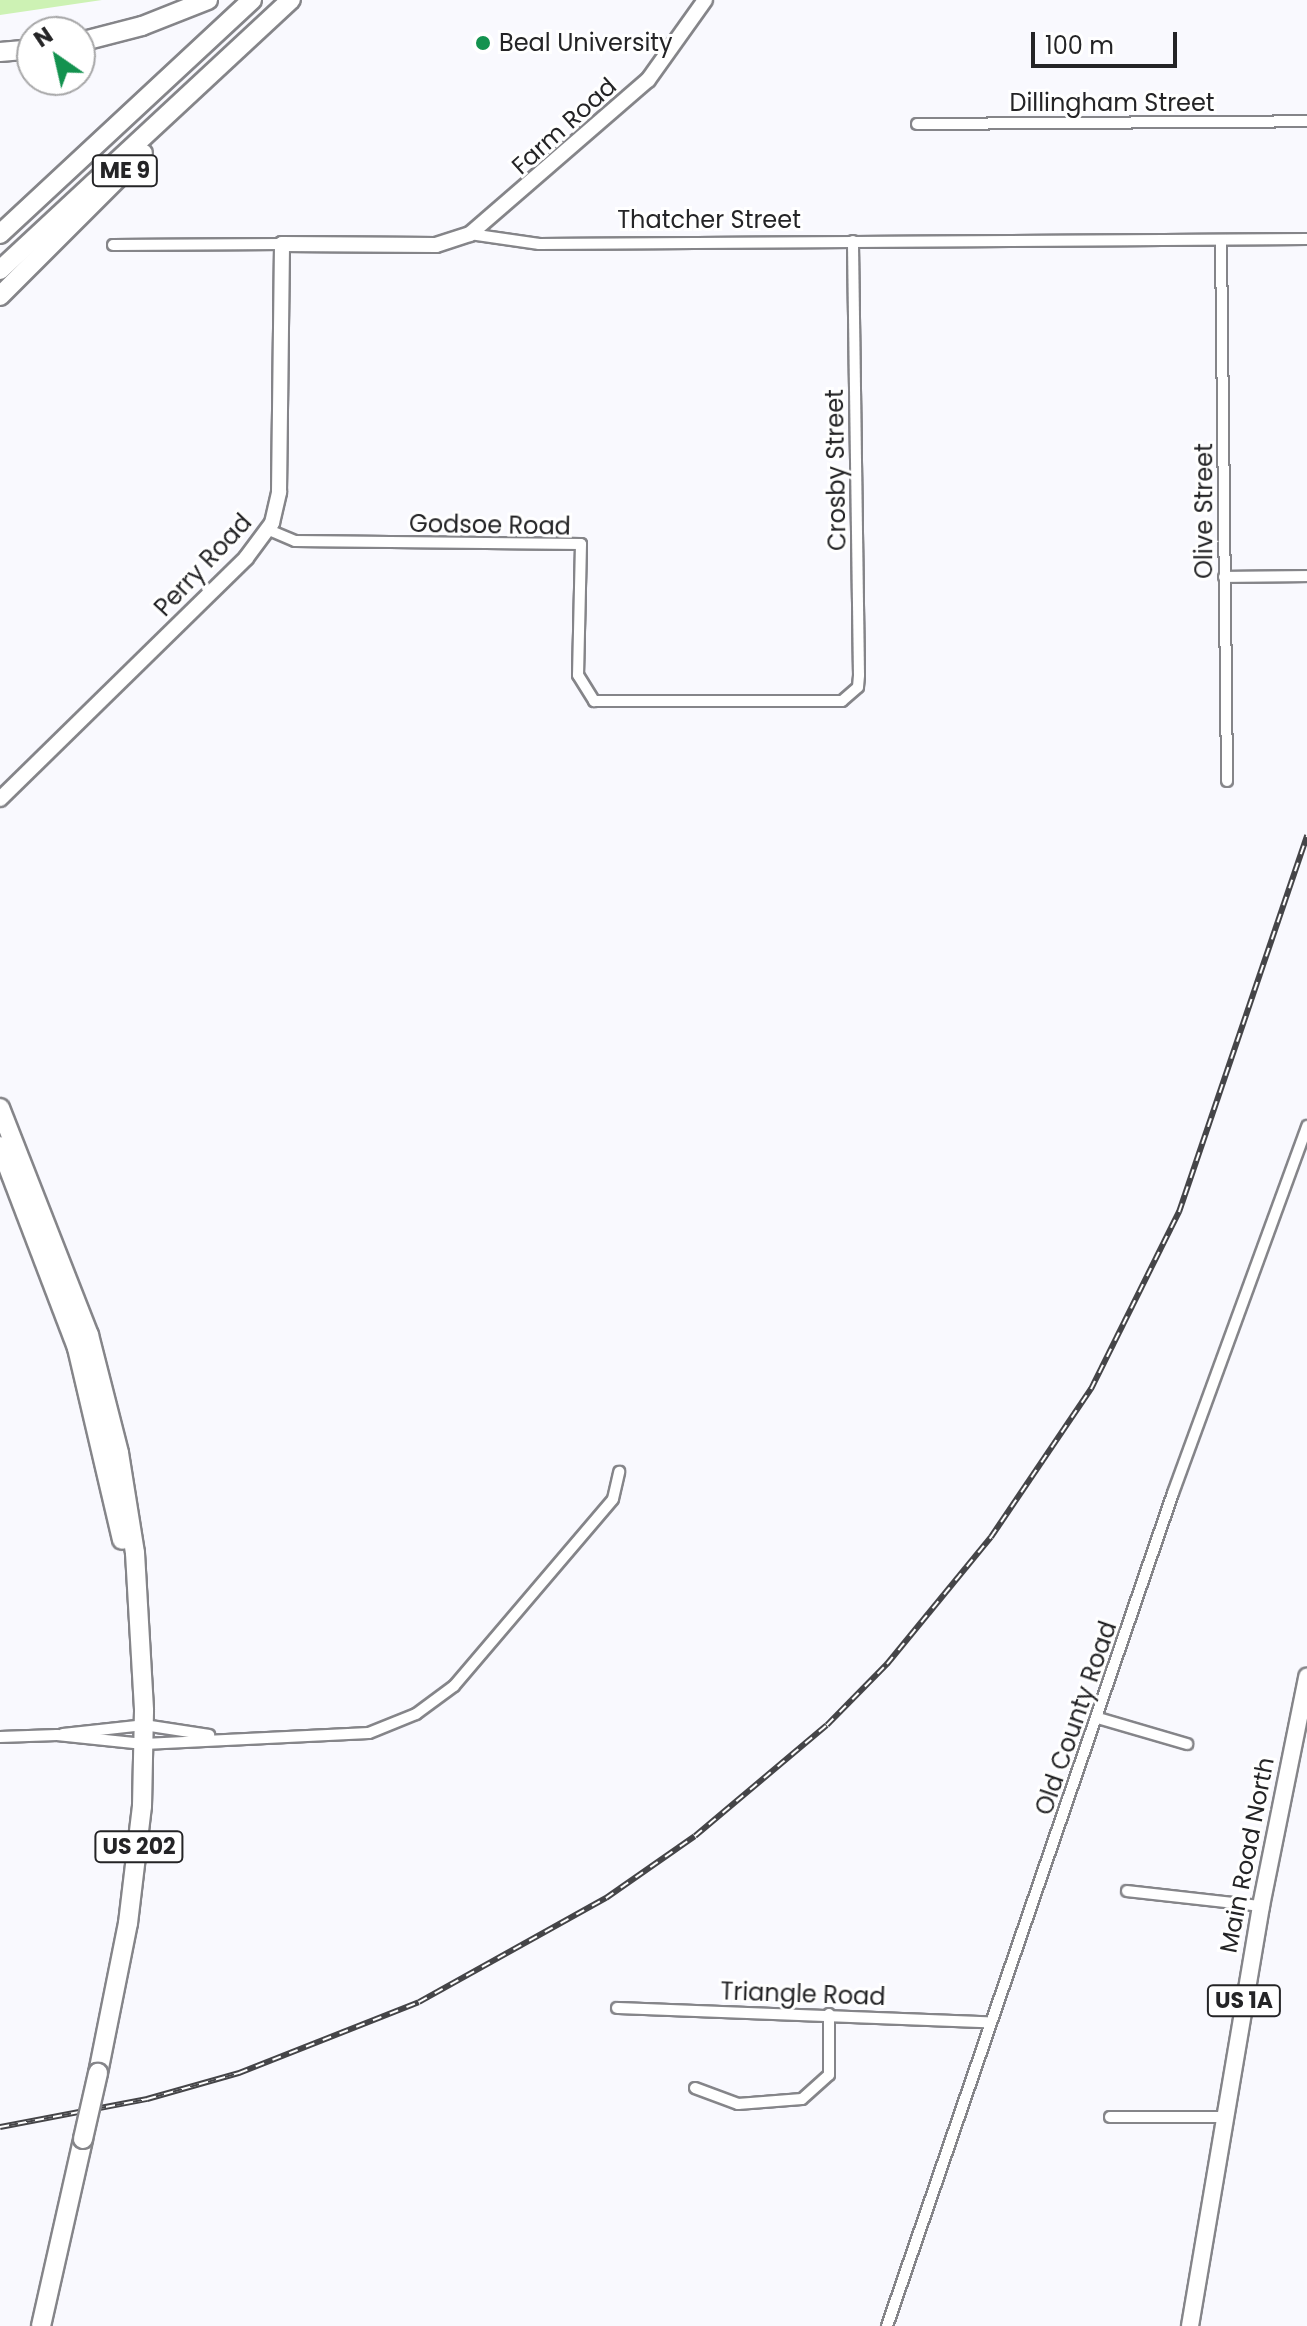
<!DOCTYPE html>
<style>
body{margin:0}
#map{position:relative;width:1307px;height:2326px;overflow:hidden;background:#f9f9fe;font-family:Poppins,sans-serif}
div>[style]{position:absolute}
[style*='--x']{left:calc(var(--x)*1px);top:calc(var(--y)*1px);width:calc(var(--w)*1px);rotate:calc(var(--a)*1deg)}
.green>*{inset:0;background:#cdf2b4}
.roads{filter:drop-shadow(2px 0 #858589) drop-shadow(-2px 0 #858589) drop-shadow(0 2px #858589) drop-shadow(0 -2px #858589)}
.street>*{height:10px;margin:-5px;padding:0 5px;transform-origin:5px;border-radius:5px;background:#fff}
.secondary>*{height:14px;margin:-7px;padding:0 7px;transform-origin:7px;border-radius:7px;background:#fff}
.primary>*{height:16px;margin:-8px;padding:0 8px;transform-origin:8px;border-radius:8px;background:#fff}
.highway>*{height:18px;margin:-9px;padding:0 9px;transform-origin:9px;border-radius:9px;background:#fff}
.rail>*{height:6px;margin-top:-3px;transform-origin:0;background:repeating-linear-gradient(90deg,#fff 0 9px,#454548 0 18px);box-sizing:border-box;border-block:2px solid #454548}
.bridges{filter:drop-shadow(2px 0 #858589) drop-shadow(-2px 0 #858589) drop-shadow(0 2px #858589) drop-shadow(0 -2px #858589)}
.highway-bridge>*{height:18px;margin:-9px;padding:0 9px;transform-origin:9px;border-radius:9px;background:#fff}
.dots>*{width:22px;height:22px;translate:-50% -50%;box-sizing:border-box;border:4px solid #fff;border-radius:50%}
span{translate:-50% -50%;white-space:nowrap;text-align:center;line-height:1.15;-webkit-text-stroke:6px #fff;paint-order:stroke}
.shield-label span{padding:2px 6px;background:#fff;border:2px solid;border-radius:6px;-webkit-text-stroke-width:0}
.shield-label{font-size:22px;color:#242426;font-weight:700}
.poi-label{font-size:24px;color:#242426}
.left{translate:0 -50%;text-align:left}
.street-label{font-size:24px;color:#242426}
.north{position:absolute;left:16px;top:16px;width:80px;height:80px;box-sizing:border-box;background:#fff;border:2px solid #a7a7a8;border-radius:50%;rotate:326deg;font-size:22px;font-weight:700;line-height:32px;text-align:center;color:#242426}
.north::after{content:'';display:block;margin:auto;width:28px;height:36px;background:#13924f;clip-path:polygon(50% 0,100% 100%,50% 72%,0 100%)}
.scale{position:absolute;left:1031px;top:32px;width:146px;height:36px;box-sizing:border-box;border:4px solid #242426;border-top:0;padding-left:10px;font-size:24px;line-height:28px;white-space:nowrap;color:#242426;-webkit-text-stroke:6px #fff;paint-order:stroke}
</style>
<div id="map">
<div class="green">
<i style="clip-path:polygon(0 0,102px 0,0 15px)"></i>
</div>
<div class="roads">
<div class="street">
<i style="--x:917;--y:124;--w:390;--a:-0.4"></i>
<i style="--x:470;--y:234;--w:70;--a:8.2"></i>
<i style="--x:539;--y:244;--w:768;--a:-0.37"></i>
<i style="--x:1221;--y:241;--w:540;--a:89.36"></i>
<i style="--x:113;--y:245;--w:169;--a:-0.3"></i>
<i style="--x:269;--y:530;--w:28;--a:23"></i>
<i style="--x:295;--y:541;--w:286;--a:0.6"></i>
<i style="--x:581;--y:544;--w:131;--a:91.3"></i>
<i style="--x:578;--y:675;--w:31;--a:58"></i>
<i style="--x:594;--y:701;--w:248;--a:0"></i>
<i style="--x:842;--y:701;--w:21;--a:-41"></i>
<i style="--x:858;--y:687;--w:12;--a:-85"></i>
<i style="--x:859;--y:675;--w:434;--a:-90.8"></i>
<i style="--x:1224;--y:577;--w:83;--a:-0.7"></i>
<i style="--x:1098;--y:1718;--w:93;--a:16.3"></i>
<i style="--x:63;--y:1734;--w:81;--a:-6.3"></i>
<i style="--x:144;--y:1725;--w:66;--a:8.7"></i>
<i style="--x:0;--y:1737;--w:57;--a:-2"></i>
<i style="--x:57;--y:1735;--w:87;--a:5.9"></i>
<i style="--x:144;--y:1744;--w:225;--a:-2.8"></i>
<i style="--x:369;--y:1733;--w:51;--a:-22"></i>
<i style="--x:416;--y:1714;--w:47;--a:-36.4"></i>
<i style="--x:454;--y:1686;--w:245;--a:-49.6"></i>
<i style="--x:613;--y:1499;--w:28;--a:-77"></i>
<i style="--x:1127;--y:1891;--w:135;--a:6.4"></i>
<i style="--x:617;--y:2008;--w:371;--a:2.2"></i>
<i style="--x:695;--y:2088;--w:46;--a:20.4"></i>
<i style="--x:738;--y:2104;--w:64;--a:-4.5"></i>
<i style="--x:802;--y:2099;--w:36;--a:-42"></i>
<i style="--x:829;--y:2075;--w:61;--a:-90"></i>
<i style="--x:1110;--y:2117;--w:114;--a:0"></i>
<i style="--x:887;--y:2326;--w:881;--a:-71.05"></i>
<i style="--x:1173;--y:1493;--w:391;--a:-69.9"></i>
</div>
<div class="secondary">
<i style="--x:0;--y:799;--w:344;--a:-44.4"></i>
<i style="--x:246;--y:558;--w:44;--a:-53.4"></i>
<i style="--x:272;--y:523;--w:32;--a:-77"></i>
<i style="--x:279;--y:492;--w:248;--a:-89.3"></i>
<i style="--x:282;--y:244;--w:154;--a:0.4"></i>
<i style="--x:436;--y:245;--w:36;--a:-18"></i>
<i style="--x:470;--y:234;--w:235;--a:-40.9"></i>
<i style="--x:648;--y:80;--w:98;--a:-54.5"></i>
</div>
<div class="primary">
<i style="--x:1190;--y:2326;--w:426;--a:-80.4"></i>
<i style="--x:1261;--y:1906;--w:234;--a:-78.6"></i>
</div>
<div class="highway">
<i style="--x:80;--y:42;--w:64;--a:-14.5"></i>
<i style="--x:142;--y:26;--w:71;--a:-21.5"></i>
<i style="--x:0;--y:52;--w:32;--a:-5"></i>
<i style="--x:0;--y:234;--w:344;--a:-42.9"></i>
<i style="--x:0;--y:270;--w:397;--a:-42.9"></i>
<i style="--x:0;--y:296;--w:202;--a:-45"></i>
<i style="--x:0;--y:1108;--w:244;--a:68.6"></i>
<i style="--x:89;--y:1335;--w:122;--a:75.7"></i>
<i style="--x:119;--y:1453;--w:101;--a:80.9"></i>
<i style="--x:135;--y:1553;--w:158;--a:86.7"></i>
<i style="--x:144;--y:1711;--w:95;--a:91.2"></i>
<i style="--x:142;--y:1806;--w:118;--a:96.8"></i>
<i style="--x:128;--y:1923;--w:153;--a:101.3"></i>
<i style="--x:0;--y:1146;--w:216;--a:69.1"></i>
<i style="--x:77;--y:1348;--w:197;--a:76.8"></i>
<i style="--x:41;--y:2326;--w:192;--a:-77.3"></i>
</div>
</div>
<div class="rail">
<i style="--x:0;--y:2127;--w:150;--a:-10.8"></i>
<i style="--x:147;--y:2099;--w:96;--a:-15.8"></i>
<i style="--x:239;--y:2073;--w:193;--a:-21.5"></i>
<i style="--x:419;--y:2002;--w:214;--a:-29.1"></i>
<i style="--x:606;--y:1898;--w:108;--a:-34.9"></i>
<i style="--x:695;--y:1836;--w:172;--a:-40.1"></i>
<i style="--x:827;--y:1725;--w:86;--a:-45.5"></i>
<i style="--x:887;--y:1664;--w:164;--a:-50.7"></i>
<i style="--x:991;--y:1537;--w:179;--a:-56"></i>
<i style="--x:1091;--y:1389;--w:198;--a:-63.6"></i>
<i style="--x:1179;--y:1212;--w:398;--a:-71.2"></i>
</div>
<div class="bridges">
<div class="highway-bridge">
<i style="--x:83;--y:2139;--w:68;--a:-77.2"></i>
</div>
</div>
<div class="dots">
<i style="left:483px;top:43px;background:#13924f"></i>
</div>
<div class="shield-label">
<span style="left:125px;top:171px">ME 9</span>
<span style="left:139px;top:1847px">US 202</span>
<span style="left:1244px;top:2001px">US 1A</span>
</div>
<div class="poi-label">
<span class="left" style="left:499px;top:43px">Beal University</span>
</div>
<div class="street-label">
<span style="left:1112px;top:103px">Dillingham Street</span>
<span style="left:564px;top:126px;rotate:-42deg">Farm Road</span>
<span style="left:709px;top:220px">Thatcher Street</span>
<span style="left:836px;top:470px;rotate:-91deg">Crosby Street</span>
<span style="left:1204px;top:511px;rotate:-90deg">Olive Street</span>
<span style="left:490px;top:525px;rotate:1deg">Godsoe Road</span>
<span style="left:203px;top:565px;rotate:-47deg">Perry Road</span>
<span style="left:1076px;top:1718px;rotate:-71deg">Old County Road</span>
<span style="left:1247px;top:1855px;rotate:-79deg">Main Road North</span>
<span style="left:803px;top:1994px;rotate:2deg">Triangle Road</span>
</div>
<div class="north">N</div>
<div class="scale">100 m</div>
</div>
